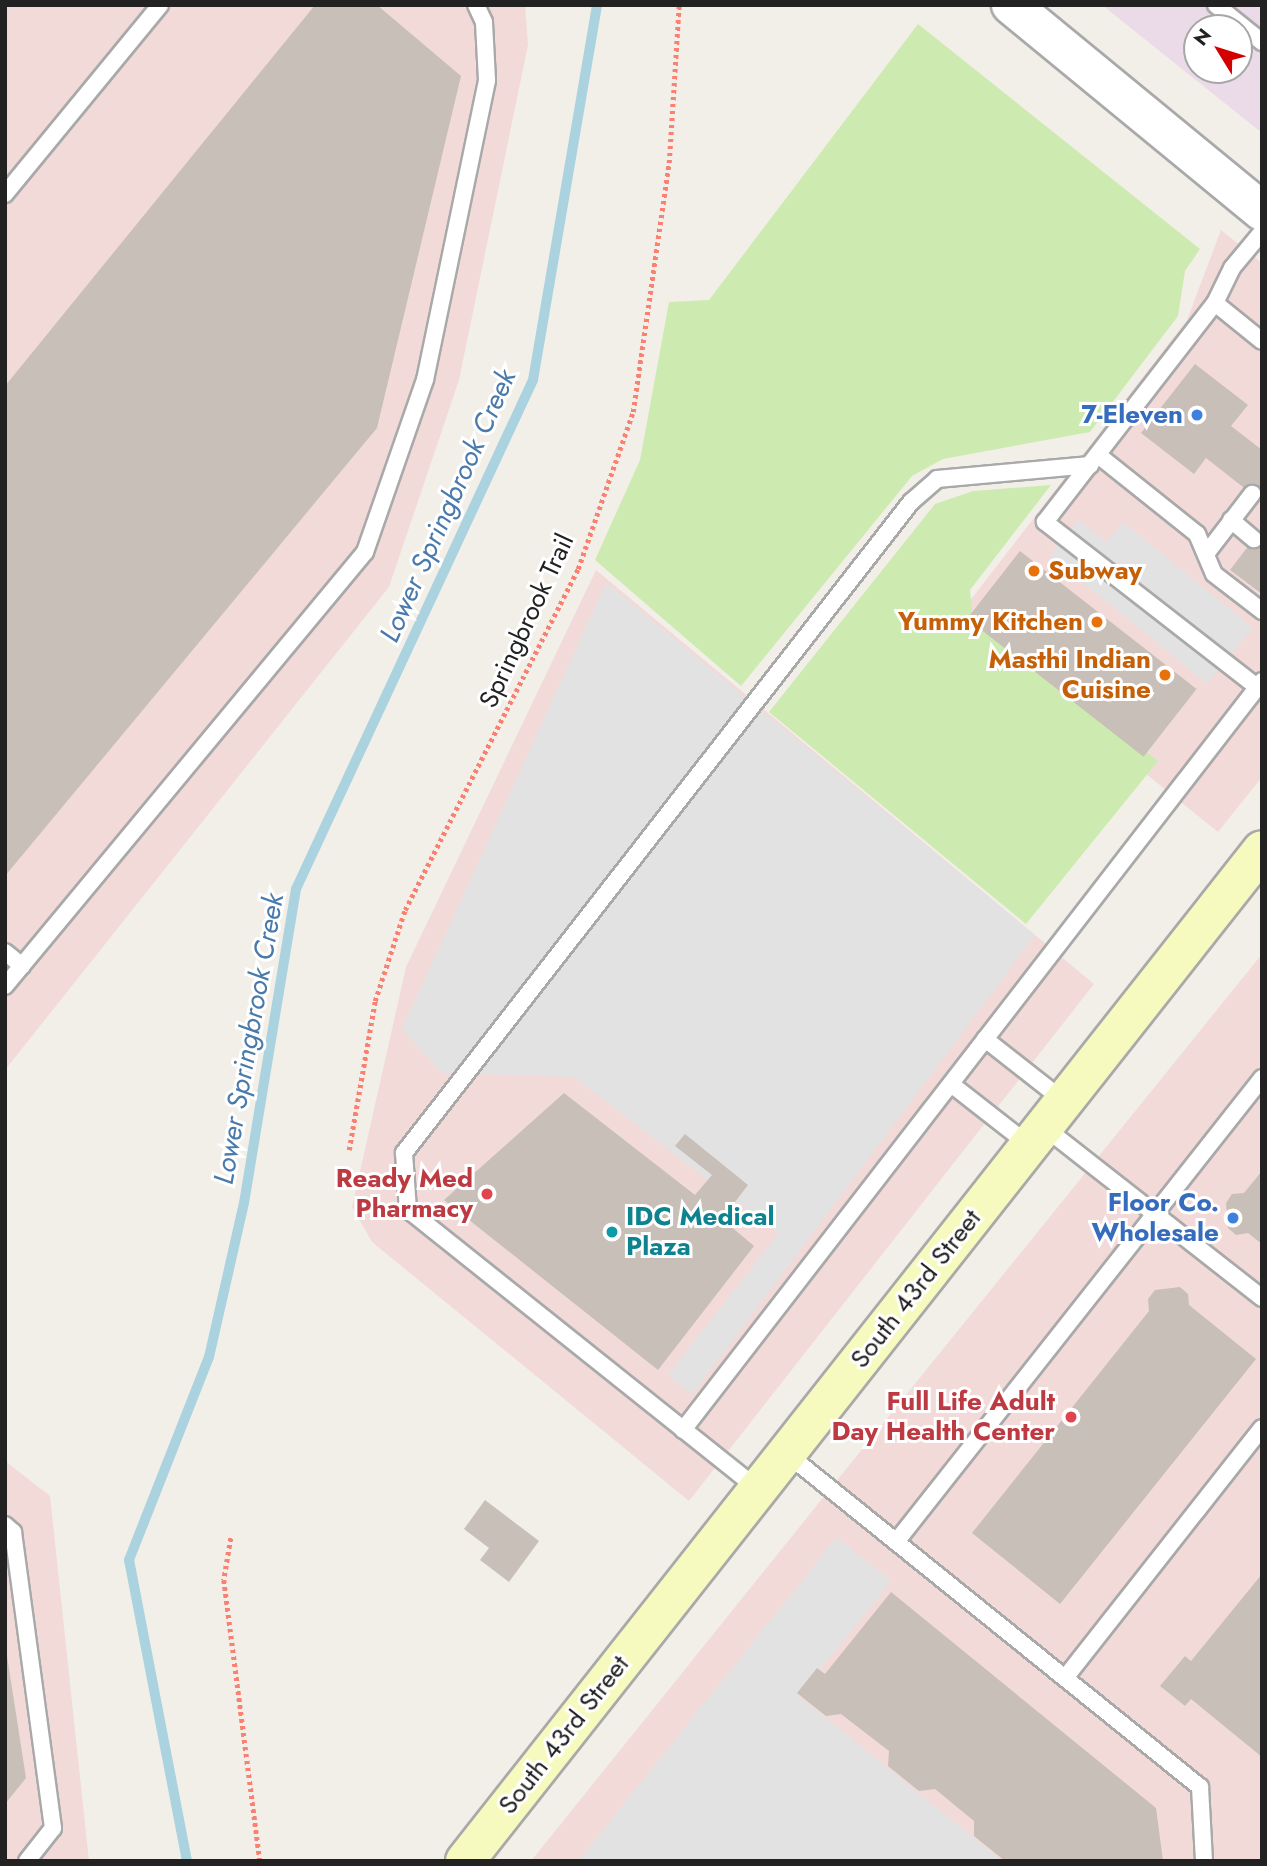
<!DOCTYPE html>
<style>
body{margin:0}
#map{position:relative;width:1267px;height:1866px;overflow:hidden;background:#f2efe9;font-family:Jost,sans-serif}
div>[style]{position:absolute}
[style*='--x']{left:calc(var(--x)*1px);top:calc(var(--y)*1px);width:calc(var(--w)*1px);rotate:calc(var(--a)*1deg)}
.commercial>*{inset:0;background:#f2dad9}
.industrial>*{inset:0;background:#ebdbe8}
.grass>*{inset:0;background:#cdebb0}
.parking>*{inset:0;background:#e2e2e2}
.stream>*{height:10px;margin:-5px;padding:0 5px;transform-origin:5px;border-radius:5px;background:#aad3df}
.building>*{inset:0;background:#c7bfb8;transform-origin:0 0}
.path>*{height:4.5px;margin-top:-2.25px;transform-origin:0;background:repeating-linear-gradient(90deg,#fa8072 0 3.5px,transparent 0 7px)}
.roads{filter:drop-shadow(2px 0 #a9a9a9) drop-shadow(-2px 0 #a9a9a9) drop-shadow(0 2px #a9a9a9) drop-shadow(0 -2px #a9a9a9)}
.service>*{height:16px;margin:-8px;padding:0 8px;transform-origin:8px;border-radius:8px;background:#fff}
.tertiary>*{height:38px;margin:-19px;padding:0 19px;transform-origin:19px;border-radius:19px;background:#fff}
.secondary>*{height:38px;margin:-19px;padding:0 19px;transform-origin:19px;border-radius:19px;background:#f7fabf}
.dots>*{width:19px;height:19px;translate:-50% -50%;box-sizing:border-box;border:4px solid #fff;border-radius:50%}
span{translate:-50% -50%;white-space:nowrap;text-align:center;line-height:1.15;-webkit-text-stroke:6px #fff;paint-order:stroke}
.shop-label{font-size:26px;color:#366cbe;font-weight:700}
.right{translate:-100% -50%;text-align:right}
.food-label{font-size:26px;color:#c56008;font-weight:700}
.left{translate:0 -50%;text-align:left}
.street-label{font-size:26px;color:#222}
.health-label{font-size:26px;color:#be3a42;font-weight:700}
.culture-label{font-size:26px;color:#0d838f;font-weight:700}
.water-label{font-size:28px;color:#4a7aab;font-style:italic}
.frame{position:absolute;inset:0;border:7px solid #222;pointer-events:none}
.north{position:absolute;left:1183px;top:14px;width:70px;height:70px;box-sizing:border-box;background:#fff;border:2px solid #a7a7a7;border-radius:50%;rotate:308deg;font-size:19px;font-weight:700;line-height:28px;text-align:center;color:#222}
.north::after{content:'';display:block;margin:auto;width:24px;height:32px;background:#d40000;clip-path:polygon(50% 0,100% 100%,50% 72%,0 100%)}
</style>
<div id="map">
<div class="commercial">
<i style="clip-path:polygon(5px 5px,525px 5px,528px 45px,459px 380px,389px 587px,5px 1070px)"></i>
<i style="clip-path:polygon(1221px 230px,1262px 263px,1262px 777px,1218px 832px,955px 620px,1187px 320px)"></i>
<i style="clip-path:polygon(596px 570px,1094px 984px,689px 1501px,372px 1242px,352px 1207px,406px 967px)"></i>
<i style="clip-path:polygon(1262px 954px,1262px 1861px,531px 1861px,830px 1489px)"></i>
<i style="clip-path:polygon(5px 1461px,50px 1496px,89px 1861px,5px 1861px)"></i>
</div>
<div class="industrial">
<i style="clip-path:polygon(evenodd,1102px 5px,1262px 5px,1262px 133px,1102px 5px,1197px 28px,1239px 28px,1239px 70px,1197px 70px,1197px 28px)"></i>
</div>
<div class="grass">
<i style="clip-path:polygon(918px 24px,1200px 249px,1185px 271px,1178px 316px,1090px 432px,943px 459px,912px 476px,741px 686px,595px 560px,640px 460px,669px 302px,709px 300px)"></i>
<i style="clip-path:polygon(1051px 485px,970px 590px,973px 617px,1158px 761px,1026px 924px,769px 712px,935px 504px,973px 491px)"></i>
</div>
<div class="parking">
<i style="clip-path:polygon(1079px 520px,1106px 542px,1123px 522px,1253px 628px,1207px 684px,1050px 555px)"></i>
<i style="clip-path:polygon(606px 583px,1035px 935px,692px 1395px,668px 1375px,778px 1234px,574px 1077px,442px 1073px,402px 1029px)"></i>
<i style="clip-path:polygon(837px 1537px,891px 1581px,799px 1696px,1002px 1861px,578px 1861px)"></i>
</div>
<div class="stream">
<i style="--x:187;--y:1861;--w:307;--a:-100.9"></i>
<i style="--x:129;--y:1560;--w:218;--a:-68.5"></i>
<i style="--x:209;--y:1357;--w:158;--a:-77.2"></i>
<i style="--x:244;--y:1203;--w:318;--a:-80.6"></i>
<i style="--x:296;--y:889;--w:561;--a:-65.03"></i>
<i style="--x:533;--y:380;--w:380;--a:-80.3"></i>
</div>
<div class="building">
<i style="clip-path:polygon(315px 5px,377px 5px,461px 76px,377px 428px,5px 876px,5px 386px)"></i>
<i style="clip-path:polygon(1195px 364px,1248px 405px,1231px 426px,1262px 450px,1262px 502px,1206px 458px,1194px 474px,1141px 433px)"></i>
<i style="clip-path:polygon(1262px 528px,1262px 594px,1230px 570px)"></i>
<i style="left:1020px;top:551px;width:224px;height:86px;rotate:38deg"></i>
<i style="clip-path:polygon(564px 1093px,695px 1195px,712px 1175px,675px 1146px,685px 1134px,748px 1185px,722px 1219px,754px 1246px,658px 1370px,444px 1200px)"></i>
<i style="clip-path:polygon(1262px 1171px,1262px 1244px,1248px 1233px,1236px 1235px,1228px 1228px,1226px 1203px,1232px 1194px,1244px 1193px)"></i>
<i style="clip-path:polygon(1180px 1287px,1188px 1294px,1189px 1305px,1256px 1359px,1060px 1604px,972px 1533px,1149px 1311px,1148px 1299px,1155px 1290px)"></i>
<i style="clip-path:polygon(485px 1500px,539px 1541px,509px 1582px,480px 1560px,489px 1548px,464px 1529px)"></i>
<i style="clip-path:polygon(1262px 1574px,1262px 1757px,1191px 1699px,1185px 1706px,1160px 1686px,1185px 1656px,1191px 1661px)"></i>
<i style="clip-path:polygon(891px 1592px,1156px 1808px,1163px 1861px,1005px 1861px,974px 1836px,974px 1821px,935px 1789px,919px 1791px,888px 1766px,889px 1751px,841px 1714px,826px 1716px,797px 1693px,817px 1668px,825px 1674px)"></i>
<i style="clip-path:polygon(5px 1643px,26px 1778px,5px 1804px)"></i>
</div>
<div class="path">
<i style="--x:349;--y:1150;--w:151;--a:-80.1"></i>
<i style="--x:375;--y:1001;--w:96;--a:-71.8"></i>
<i style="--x:405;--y:910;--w:382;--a:-63.1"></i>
<i style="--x:578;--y:569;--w:166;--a:-70.7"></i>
<i style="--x:633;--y:412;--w:252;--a:-81.8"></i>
<i style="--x:669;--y:163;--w:158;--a:-86.4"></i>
<i style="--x:231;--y:1538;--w:43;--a:99.5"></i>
<i style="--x:224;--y:1580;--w:283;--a:82.7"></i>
</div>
<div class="roads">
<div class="service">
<i style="--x:1216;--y:5;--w:59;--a:38.8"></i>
<i style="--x:5;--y:194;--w:244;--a:-50.6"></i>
<i style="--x:1215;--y:303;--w:39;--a:-64"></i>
<i style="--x:1232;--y:268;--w:47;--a:-50.2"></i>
<i style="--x:1098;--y:455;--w:127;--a:38.6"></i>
<i style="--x:1197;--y:534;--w:43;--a:67"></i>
<i style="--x:1214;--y:574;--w:61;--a:37.6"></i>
<i style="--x:1231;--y:520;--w:30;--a:40"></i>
<i style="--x:1206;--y:554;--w:76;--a:-52.5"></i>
<i style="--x:1257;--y:687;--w:269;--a:-142.1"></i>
<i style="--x:1045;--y:522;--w:277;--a:-52.2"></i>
<i style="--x:1215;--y:303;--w:60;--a:39"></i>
<i style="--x:5;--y:952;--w:22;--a:39"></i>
<i style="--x:5;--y:986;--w:564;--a:-50.32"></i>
<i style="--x:365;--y:552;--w:182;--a:-70.8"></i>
<i style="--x:425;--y:380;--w:306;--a:-78.3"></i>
<i style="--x:487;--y:80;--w:58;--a:-93"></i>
<i style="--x:484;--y:22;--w:19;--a:-115"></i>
<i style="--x:985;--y:1039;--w:100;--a:38.1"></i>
<i style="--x:951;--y:1084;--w:99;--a:38"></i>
<i style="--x:1044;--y:1127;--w:277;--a:38.1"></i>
<i style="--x:683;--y:1430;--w:947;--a:-52.29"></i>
<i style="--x:786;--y:1453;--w:532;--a:38.9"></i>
<i style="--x:1200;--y:1787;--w:74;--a:86.9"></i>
<i style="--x:758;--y:1489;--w:448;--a:-141.4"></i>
<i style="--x:408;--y:1210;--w:57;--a:-94"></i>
<i style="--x:404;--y:1153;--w:825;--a:-52.09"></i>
<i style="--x:911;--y:502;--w:35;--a:-41"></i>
<i style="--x:937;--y:479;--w:154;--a:-5.2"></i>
<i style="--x:5;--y:1525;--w:11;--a:41"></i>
<i style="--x:13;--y:1532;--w:299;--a:82.3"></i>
<i style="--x:53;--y:1828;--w:42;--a:128.2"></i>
<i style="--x:896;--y:1542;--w:591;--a:-51.73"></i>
<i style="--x:1065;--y:1678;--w:318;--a:-51.8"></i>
</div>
<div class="tertiary">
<i style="--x:1011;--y:5;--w:325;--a:39.4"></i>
</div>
<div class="secondary">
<i style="--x:465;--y:1861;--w:1287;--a:-51.75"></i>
</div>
</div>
<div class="dots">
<i style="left:1197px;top:415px;background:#3f7fe0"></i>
<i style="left:1034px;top:571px;background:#e8710a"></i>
<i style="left:1097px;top:622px;background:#e8710a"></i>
<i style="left:1165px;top:675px;background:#e8710a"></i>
<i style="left:487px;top:1194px;background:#e0444e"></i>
<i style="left:1233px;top:1218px;background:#3f7fe0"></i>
<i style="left:612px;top:1232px;background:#0f9aa8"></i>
<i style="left:1071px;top:1417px;background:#e0444e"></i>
</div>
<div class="shop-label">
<span class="right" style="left:1183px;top:415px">7-Eleven</span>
<span class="right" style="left:1219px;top:1218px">Floor Co.<br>Wholesale</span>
</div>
<div class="food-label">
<span class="left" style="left:1048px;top:571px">Subway</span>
<span class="right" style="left:1083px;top:622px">Yummy Kitchen</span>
<span class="right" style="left:1151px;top:675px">Masthi Indian<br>Cuisine</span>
</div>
<div class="street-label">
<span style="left:527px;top:621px;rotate:-65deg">Springbrook Trail</span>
<span style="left:916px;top:1289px;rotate:-52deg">South 43rd Street</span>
<span style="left:564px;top:1735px;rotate:-52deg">South 43rd Street</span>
</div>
<div class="health-label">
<span class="right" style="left:473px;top:1194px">Ready Med<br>Pharmacy</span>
<span class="right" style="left:1055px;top:1417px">Full Life Adult<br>Day Health Center</span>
</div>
<div class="culture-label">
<span class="left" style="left:626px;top:1232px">IDC Medical<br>Plaza</span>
</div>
<div class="water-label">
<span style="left:448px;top:506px;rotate:-66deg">Lower Springbrook Creek</span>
<span style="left:249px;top:1039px;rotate:-80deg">Lower Springbrook Creek</span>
</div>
<div class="frame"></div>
<div class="north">N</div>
</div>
